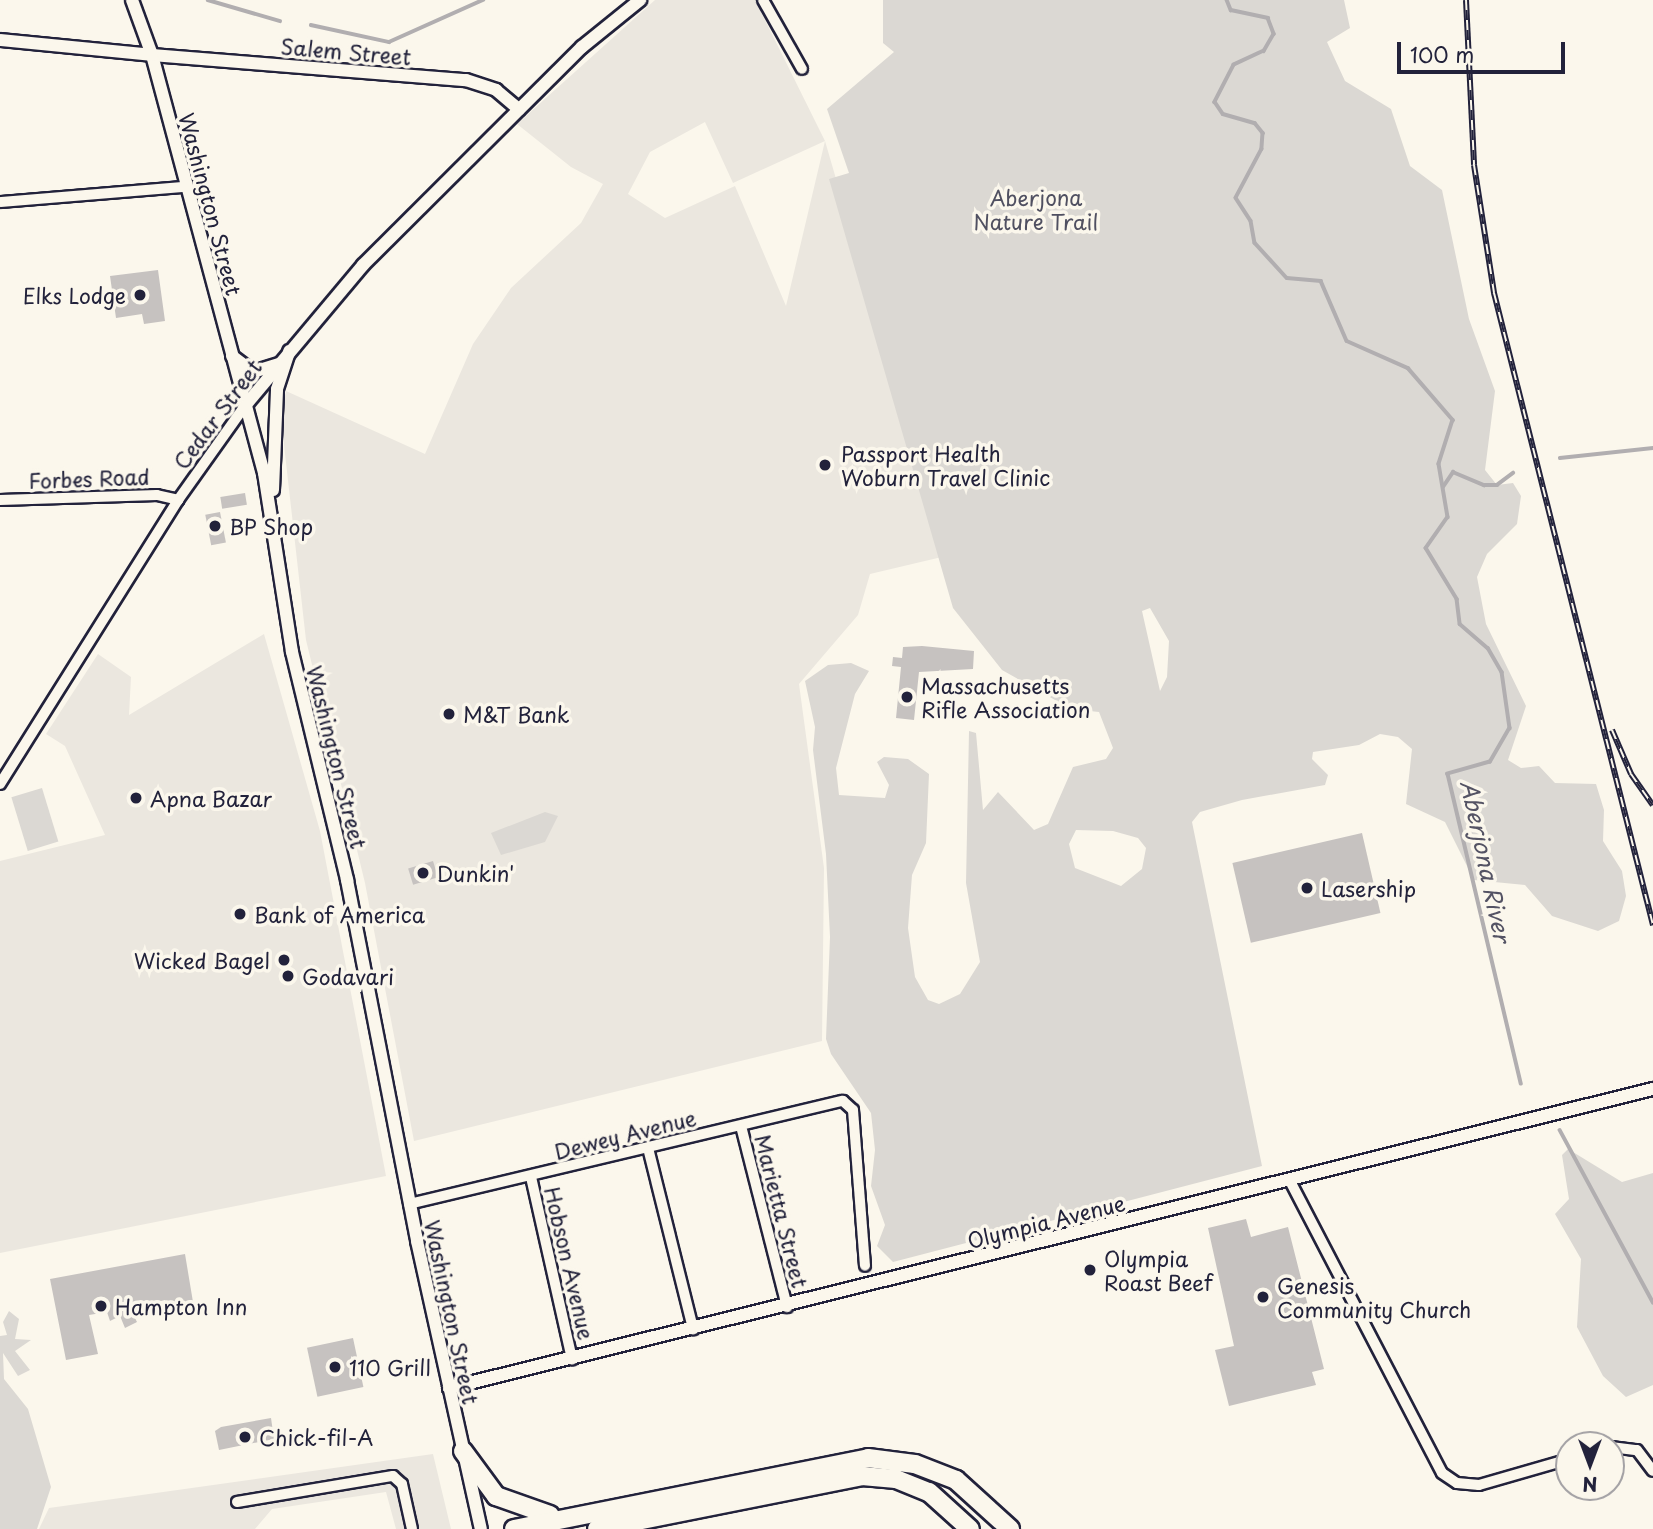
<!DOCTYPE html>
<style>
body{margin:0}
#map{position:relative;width:1653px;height:1529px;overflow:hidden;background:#fbf7ec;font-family:"Playpen Sans",sans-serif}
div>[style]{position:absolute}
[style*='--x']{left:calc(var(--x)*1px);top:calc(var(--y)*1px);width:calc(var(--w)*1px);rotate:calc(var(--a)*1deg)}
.built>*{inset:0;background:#ebe7df}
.green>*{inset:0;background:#dbd8d3;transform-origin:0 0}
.stream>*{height:3.5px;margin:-1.75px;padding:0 1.75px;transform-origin:1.75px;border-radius:1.75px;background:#b1aeb0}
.building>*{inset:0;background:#c6c2c0;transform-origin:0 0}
.roads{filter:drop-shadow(2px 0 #22223b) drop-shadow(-2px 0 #22223b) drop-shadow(0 2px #22223b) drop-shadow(0 -2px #22223b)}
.minor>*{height:10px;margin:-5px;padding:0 5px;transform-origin:5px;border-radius:5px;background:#fbf7ec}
.tertiary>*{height:12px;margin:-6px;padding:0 6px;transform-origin:6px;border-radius:6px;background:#fbf7ec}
.secondary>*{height:12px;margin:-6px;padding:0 6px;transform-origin:6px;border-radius:6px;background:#fbf7ec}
.motorway>*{height:18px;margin:-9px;padding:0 9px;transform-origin:9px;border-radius:9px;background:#fbf7ec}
.rail>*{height:6px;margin-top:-3px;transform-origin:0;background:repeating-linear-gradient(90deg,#fbf7ec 0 10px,#22223b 0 20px);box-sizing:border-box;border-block:2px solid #22223b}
.dots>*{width:19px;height:19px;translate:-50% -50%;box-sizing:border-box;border:4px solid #fbf7ec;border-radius:50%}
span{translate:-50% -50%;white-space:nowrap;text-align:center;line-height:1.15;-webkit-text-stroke:7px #fbf7ec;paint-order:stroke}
.street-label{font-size:21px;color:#22223b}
.park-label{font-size:21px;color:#505061}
.poi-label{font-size:21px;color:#22223b}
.right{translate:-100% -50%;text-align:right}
.left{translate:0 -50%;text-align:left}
.water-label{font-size:23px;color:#545364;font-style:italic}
.north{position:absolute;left:1555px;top:1431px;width:70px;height:70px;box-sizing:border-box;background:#fbf7ec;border:2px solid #a4a2a5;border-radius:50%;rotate:180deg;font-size:19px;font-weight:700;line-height:28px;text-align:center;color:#22223b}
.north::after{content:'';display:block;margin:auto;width:24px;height:32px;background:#22223b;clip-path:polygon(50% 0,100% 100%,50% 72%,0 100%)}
.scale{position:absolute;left:1397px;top:42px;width:168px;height:32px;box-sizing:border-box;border:4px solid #22223b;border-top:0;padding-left:9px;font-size:21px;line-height:24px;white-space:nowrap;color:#22223b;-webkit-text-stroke:5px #fbf7ec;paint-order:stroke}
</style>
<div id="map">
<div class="built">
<i style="clip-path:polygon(evenodd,655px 0,755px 0,825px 141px,946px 556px,870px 574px,858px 615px,799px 684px,824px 868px,822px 1041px,414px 1141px,365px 883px,306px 640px,283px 436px,284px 400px,286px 391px,425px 454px,473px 344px,511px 288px,581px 223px,603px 184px,571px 167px,517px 124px,655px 0,705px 122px,733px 183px,825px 141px,786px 306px,735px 186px,665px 218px,628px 194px,650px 152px,705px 122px)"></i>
<i style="clip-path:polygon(264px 634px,320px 831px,386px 1176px,0 1253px,0 861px,105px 835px,65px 746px,46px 734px,98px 654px,131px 677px,129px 715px)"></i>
<i style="clip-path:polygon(433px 1454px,451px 1529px,396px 1529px,386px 1492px,272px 1509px,255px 1529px,39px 1529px,49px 1508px)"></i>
</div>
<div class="green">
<i style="clip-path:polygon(evenodd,883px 0,1344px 0,1350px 28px,1327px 42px,1345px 81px,1391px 109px,1410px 166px,1442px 190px,1469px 319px,1495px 391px,1485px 470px,1497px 485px,1513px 483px,1521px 496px,1517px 524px,1487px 554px,1477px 577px,1486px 624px,1526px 706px,1508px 760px,1521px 768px,1539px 766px,1555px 783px,1596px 784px,1604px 810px,1603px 841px,1622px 871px,1626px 896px,1619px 921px,1598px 931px,1552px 916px,1525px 885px,1474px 880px,1445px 822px,1406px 804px,1412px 749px,1398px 737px,1380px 734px,1359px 745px,1313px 752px,1312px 759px,1328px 775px,1325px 785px,1242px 800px,1200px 812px,1192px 822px,1262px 1166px,893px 1262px,877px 1246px,885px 1225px,871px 1186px,875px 1150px,871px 1113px,831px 1054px,826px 1039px,830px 937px,826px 854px,813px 750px,815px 727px,805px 681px,828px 665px,851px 663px,869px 671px,855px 694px,836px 768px,839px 795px,885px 798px,889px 785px,877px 762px,884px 757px,908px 759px,929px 774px,926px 843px,912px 875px,908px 928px,915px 977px,928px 1000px,939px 1004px,960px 994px,980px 962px,966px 883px,969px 731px,976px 733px,983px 810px,998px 792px,1034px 830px,1048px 824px,1073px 767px,1106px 759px,1113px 748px,1099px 712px,1071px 709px,1002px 670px,953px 608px,829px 179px,849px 173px,827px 109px,894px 52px,883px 43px,883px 0,1150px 608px,1169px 641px,1167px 677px,1160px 691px,1142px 611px,1150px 608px,883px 0,1076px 830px,1113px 831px,1138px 838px,1146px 848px,1142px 869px,1121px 886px,1075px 868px,1069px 844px,1076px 830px)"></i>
<i style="left:42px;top:788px;width:56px;height:32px;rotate:73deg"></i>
<i style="clip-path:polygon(545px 812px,558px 816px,545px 842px,501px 855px,491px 833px)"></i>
<i style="clip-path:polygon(1568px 1149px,1622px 1182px,1653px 1173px,1653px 1385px,1626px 1397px,1603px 1376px,1577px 1327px,1581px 1259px,1555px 1214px,1569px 1199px,1562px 1155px)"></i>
<i style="clip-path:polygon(9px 1311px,19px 1319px,15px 1339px,31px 1340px,15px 1351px,30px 1370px,18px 1376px,3px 1353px,4px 1379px,28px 1409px,51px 1487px,37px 1529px,0 1529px,0 1336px,7px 1335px,3px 1322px)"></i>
</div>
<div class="stream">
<i style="--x:208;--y:0;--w:75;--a:16.3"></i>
<i style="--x:1227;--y:0;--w:11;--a:68"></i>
<i style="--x:1231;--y:10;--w:38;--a:12"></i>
<i style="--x:1268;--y:18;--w:17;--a:69"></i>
<i style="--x:1274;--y:34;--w:20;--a:120"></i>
<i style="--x:1264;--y:51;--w:33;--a:155"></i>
<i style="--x:1234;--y:65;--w:42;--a:117.2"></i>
<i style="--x:1215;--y:102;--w:14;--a:56"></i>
<i style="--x:1223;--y:114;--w:33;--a:16"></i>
<i style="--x:1255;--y:123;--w:13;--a:51"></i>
<i style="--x:1263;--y:133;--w:16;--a:94"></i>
<i style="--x:1262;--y:149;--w:55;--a:118"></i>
<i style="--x:1236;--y:198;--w:27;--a:57"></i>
<i style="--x:1251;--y:221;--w:22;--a:80"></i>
<i style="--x:1255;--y:243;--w:47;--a:47.6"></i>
<i style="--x:1287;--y:278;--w:34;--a:5"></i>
<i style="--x:1321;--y:281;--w:65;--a:66.6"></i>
<i style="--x:1347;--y:341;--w:67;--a:23.9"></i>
<i style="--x:1408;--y:368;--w:69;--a:49.1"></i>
<i style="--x:1453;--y:420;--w:46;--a:107.7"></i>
<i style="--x:1439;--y:464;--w:54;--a:80.4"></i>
<i style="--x:1448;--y:517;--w:38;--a:125"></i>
<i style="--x:1426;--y:548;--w:60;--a:58.7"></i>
<i style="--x:1457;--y:599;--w:25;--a:83"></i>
<i style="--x:1460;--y:624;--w:37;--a:41"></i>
<i style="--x:1488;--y:648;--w:28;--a:60"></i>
<i style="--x:1502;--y:672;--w:57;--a:81.9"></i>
<i style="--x:1510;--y:728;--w:39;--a:120"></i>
<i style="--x:1490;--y:762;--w:44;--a:164.1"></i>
<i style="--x:1448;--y:774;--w:318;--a:76.7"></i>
<i style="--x:311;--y:25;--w:80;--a:12.3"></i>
<i style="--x:389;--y:42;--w:103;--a:-24.1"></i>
<i style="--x:1560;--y:458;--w:94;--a:-6.1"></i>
<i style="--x:1443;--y:487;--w:18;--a:-56"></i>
<i style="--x:1453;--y:472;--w:34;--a:23"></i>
<i style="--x:1484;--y:485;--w:13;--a:0"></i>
<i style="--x:1497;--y:485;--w:20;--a:-37"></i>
<i style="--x:1560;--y:1130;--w:196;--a:61.6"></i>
</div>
<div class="building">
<i style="clip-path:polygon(158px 270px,165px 321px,144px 324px,142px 314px,116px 318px,110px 276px)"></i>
<i style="left:245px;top:493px;width:12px;height:25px;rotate:81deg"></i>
<i style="left:220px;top:512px;width:31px;height:15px;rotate:79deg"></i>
<i style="clip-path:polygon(922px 646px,974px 651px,973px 669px,919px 672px,914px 720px,896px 718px,901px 667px,892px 666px,893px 657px,902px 658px,903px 647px)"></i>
<i style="left:1362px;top:833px;width:82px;height:133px;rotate:77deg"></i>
<i style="left:433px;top:861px;width:17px;height:26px;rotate:73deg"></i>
<i style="clip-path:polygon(1246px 1219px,1251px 1237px,1288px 1227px,1324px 1369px,1312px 1372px,1316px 1385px,1229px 1406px,1215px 1350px,1234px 1346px,1208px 1228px)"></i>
<i style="clip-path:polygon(185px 1254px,194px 1308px,168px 1315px,165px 1300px,153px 1303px,132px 1312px,137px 1322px,125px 1328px,120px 1316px,110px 1321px,107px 1312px,89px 1315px,98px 1354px,66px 1360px,50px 1279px)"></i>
<i style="left:353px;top:1338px;width:50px;height:47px;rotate:78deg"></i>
<i style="clip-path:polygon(271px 1418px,274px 1439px,219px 1450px,215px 1431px,221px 1427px)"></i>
</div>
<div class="roads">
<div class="minor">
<i style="--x:763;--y:0;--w:79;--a:60.5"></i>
<i style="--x:0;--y:202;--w:184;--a:-4.7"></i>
<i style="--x:0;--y:500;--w:157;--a:-1.8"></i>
<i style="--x:157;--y:495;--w:22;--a:13"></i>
<i style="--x:0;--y:784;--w:335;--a:-57.9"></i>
<i style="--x:178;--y:500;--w:114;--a:-54.6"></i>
<i style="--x:741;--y:1126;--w:187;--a:75.7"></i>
<i style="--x:648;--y:1148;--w:187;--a:76"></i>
<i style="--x:531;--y:1177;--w:187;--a:77.3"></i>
<i style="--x:1289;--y:1179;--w:331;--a:62.5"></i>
<i style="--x:1442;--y:1473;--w:18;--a:34"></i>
<i style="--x:1457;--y:1483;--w:22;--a:5"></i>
<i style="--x:1479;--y:1485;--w:94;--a:-16.1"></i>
<i style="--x:409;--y:1204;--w:446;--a:-13.4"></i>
<i style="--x:843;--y:1101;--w:13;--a:42"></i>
<i style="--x:853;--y:1110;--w:156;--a:85.6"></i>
<i style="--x:1611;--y:1447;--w:26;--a:7"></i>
<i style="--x:1637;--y:1450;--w:26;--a:53"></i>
<i style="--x:237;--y:1502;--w:158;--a:-9.5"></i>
<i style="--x:393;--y:1476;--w:12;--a:42"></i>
<i style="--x:402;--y:1484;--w:46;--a:77.5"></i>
</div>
<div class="tertiary">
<i style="--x:152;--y:55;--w:315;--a:4.6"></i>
<i style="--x:466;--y:80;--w:32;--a:18"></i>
<i style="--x:496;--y:90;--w:30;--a:40"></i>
<i style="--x:244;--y:407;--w:185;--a:-50"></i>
<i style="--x:363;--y:265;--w:309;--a:-44.9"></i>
<i style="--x:582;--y:47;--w:75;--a:-39"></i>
</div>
<div class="secondary">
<i style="--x:132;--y:0;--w:59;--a:70"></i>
<i style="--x:152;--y:55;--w:433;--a:75"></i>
<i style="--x:264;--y:473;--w:181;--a:81.1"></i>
<i style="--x:292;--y:652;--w:235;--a:76.4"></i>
<i style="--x:347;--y:880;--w:368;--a:79"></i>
<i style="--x:417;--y:1241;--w:295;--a:77.5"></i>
<i style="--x:0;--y:40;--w:153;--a:5.6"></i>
<i style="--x:232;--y:356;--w:26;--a:37"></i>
<i style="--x:253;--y:372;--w:27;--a:-17"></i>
<i style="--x:273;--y:490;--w:101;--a:-87.7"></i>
<i style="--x:277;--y:389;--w:40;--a:-72"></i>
<i style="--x:449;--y:1388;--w:1241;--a:-13.95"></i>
</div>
<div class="motorway">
<i style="--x:463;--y:1451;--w:56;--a:53.7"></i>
<i style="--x:496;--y:1496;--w:57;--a:19.4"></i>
<i style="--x:514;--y:1529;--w:361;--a:-11.3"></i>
<i style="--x:868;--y:1458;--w:47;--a:7.3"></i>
<i style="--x:915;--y:1464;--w:44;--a:21.3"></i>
<i style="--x:956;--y:1480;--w:73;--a:42.2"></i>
<i style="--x:597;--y:1529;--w:270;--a:-11.3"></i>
<i style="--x:862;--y:1476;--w:34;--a:5"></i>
<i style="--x:896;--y:1479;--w:35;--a:22"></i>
<i style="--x:929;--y:1492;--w:55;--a:42.1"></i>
</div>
</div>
<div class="rail">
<i style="--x:1466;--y:0;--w:165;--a:87.2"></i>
<i style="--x:1474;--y:165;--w:130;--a:81.1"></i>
<i style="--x:1494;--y:293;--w:652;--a:75.88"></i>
<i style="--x:1612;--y:730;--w:48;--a:66.6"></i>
<i style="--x:1631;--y:774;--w:38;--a:55"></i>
</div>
<div class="dots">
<i style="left:140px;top:295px;background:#22223b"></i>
<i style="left:825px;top:465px;background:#22223b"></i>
<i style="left:215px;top:526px;background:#22223b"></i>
<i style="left:907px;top:697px;background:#22223b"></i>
<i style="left:449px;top:714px;background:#22223b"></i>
<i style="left:136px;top:798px;background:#22223b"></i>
<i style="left:423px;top:873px;background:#22223b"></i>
<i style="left:1307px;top:888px;background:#22223b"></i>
<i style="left:240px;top:914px;background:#22223b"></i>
<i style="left:284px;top:960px;background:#22223b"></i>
<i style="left:288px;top:976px;background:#22223b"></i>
<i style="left:1090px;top:1270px;background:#22223b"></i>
<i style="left:1263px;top:1297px;background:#22223b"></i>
<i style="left:101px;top:1306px;background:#22223b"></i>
<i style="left:335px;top:1367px;background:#22223b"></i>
<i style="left:245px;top:1437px;background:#22223b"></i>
</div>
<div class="street-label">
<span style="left:346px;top:51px;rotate:5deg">Salem Street</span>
<span style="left:211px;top:204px;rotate:75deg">Washington Street</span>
<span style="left:217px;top:414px;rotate:-53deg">Cedar Street</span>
<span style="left:89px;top:478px;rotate:-2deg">Forbes Road</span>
<span style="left:337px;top:757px;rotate:76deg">Washington Street</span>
<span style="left:625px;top:1134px;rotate:-14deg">Dewey Avenue</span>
<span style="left:782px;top:1211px;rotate:76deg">Marietta Street</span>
<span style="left:1046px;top:1221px;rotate:-14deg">Olympia Avenue</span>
<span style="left:570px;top:1263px;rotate:77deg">Hobson Avenue</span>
<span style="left:452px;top:1312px;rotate:78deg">Washington Street</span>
</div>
<div class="park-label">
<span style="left:1036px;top:209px">Aberjona<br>Nature Trail</span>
</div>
<div class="poi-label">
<span class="right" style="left:126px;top:295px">Elks Lodge</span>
<span class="left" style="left:841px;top:465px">Passport Health<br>Woburn Travel Clinic</span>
<span class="left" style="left:229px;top:526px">BP Shop</span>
<span class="left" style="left:921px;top:697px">Massachusetts<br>Rifle Association</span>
<span class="left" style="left:463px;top:714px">M&amp;T Bank</span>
<span class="left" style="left:150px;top:798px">Apna Bazar</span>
<span class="left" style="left:437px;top:873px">Dunkin'</span>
<span class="left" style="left:1321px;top:888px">Lasership</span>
<span class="left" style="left:254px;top:914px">Bank of America</span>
<span class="right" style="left:270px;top:960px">Wicked Bagel</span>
<span class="left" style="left:302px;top:976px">Godavari</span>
<span class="left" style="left:1104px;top:1270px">Olympia<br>Roast Beef</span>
<span class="left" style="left:1277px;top:1297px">Genesis<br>Community Church</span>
<span class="left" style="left:115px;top:1306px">Hampton Inn</span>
<span class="left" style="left:349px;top:1367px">110 Grill</span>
<span class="left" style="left:259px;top:1437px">Chick-fil-A</span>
</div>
<div class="water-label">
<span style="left:1486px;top:861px;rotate:78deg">Aberjona River</span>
</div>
<div class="north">N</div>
<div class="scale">100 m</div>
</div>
